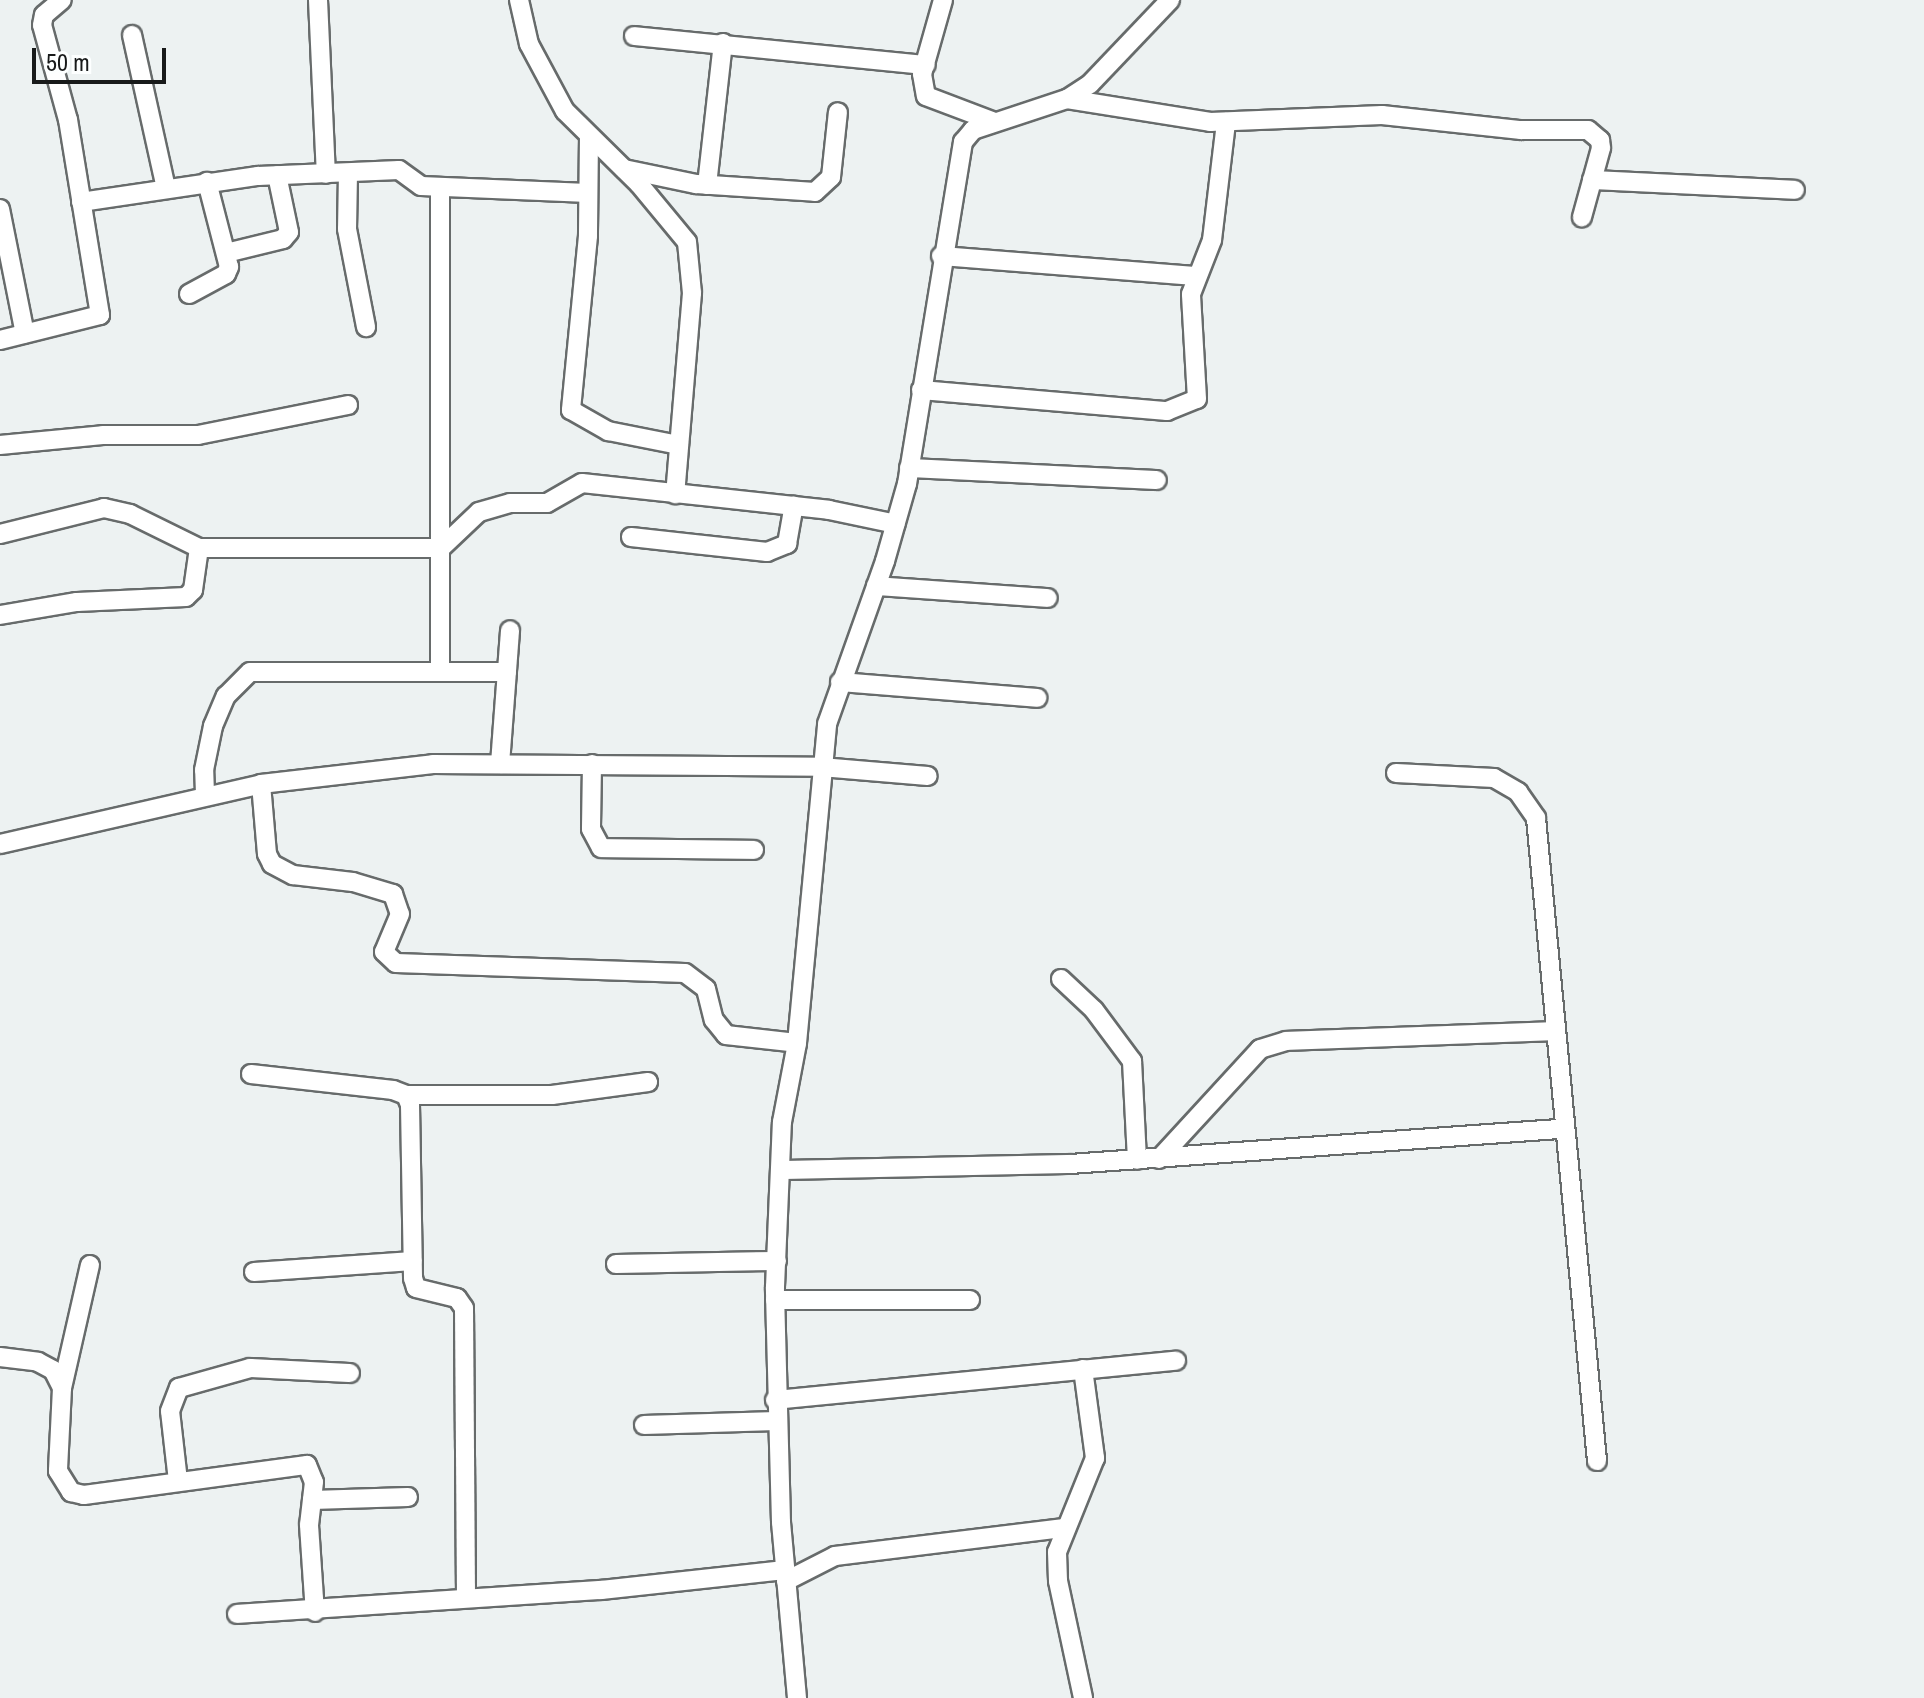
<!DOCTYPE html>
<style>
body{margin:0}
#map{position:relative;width:1924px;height:1698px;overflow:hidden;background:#edf2f2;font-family:"Archivo Narrow",sans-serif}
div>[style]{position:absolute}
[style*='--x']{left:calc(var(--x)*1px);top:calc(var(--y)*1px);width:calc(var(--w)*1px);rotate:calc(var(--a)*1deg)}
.roads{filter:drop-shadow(2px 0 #676b6b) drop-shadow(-2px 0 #676b6b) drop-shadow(0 2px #676b6b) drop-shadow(0 -2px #676b6b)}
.minor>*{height:18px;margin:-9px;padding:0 9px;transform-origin:9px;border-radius:9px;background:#fff}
span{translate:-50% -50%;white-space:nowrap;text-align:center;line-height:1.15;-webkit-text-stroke:6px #fdffff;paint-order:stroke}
.scale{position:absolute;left:32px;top:48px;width:134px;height:36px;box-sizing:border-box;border:4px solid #181a1a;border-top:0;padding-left:10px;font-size:24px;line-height:28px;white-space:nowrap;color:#181a1a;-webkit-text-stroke:6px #fdffff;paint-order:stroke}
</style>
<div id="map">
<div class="roads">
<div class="minor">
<i style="--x:318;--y:0;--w:174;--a:87.4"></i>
<i style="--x:519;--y:0;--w:45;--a:77.2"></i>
<i style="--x:529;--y:44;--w:76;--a:61.8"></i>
<i style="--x:565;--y:111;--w:104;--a:44.6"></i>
<i style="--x:639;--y:184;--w:75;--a:50.4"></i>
<i style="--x:687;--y:242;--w:51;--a:84.4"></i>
<i style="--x:692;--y:293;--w:202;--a:94.8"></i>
<i style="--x:943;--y:0;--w:77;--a:105.8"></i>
<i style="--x:922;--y:74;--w:22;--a:80"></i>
<i style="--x:926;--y:96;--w:71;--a:20.7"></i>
<i style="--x:132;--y:35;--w:157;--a:77.5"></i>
<i style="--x:634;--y:36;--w:293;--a:5.7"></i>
<i style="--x:1067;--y:99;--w:145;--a:9.1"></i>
<i style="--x:1210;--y:122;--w:172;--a:-2.3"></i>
<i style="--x:1382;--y:115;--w:140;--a:6.2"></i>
<i style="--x:1521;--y:130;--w:67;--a:0"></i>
<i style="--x:1588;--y:130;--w:16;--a:40"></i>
<i style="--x:1600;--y:140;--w:8;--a:83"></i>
<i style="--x:1601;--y:148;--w:72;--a:105.4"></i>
<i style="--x:589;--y:136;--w:100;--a:90.6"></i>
<i style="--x:588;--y:236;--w:175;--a:95.6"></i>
<i style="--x:571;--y:410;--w:43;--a:29.6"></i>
<i style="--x:608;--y:431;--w:72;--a:11.2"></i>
<i style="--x:624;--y:169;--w:74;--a:11.8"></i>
<i style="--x:696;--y:184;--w:119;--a:3.8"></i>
<i style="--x:815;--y:192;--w:22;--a:-43"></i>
<i style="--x:831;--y:177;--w:65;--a:-83.9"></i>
<i style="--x:348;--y:173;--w:56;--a:91"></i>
<i style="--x:347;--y:229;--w:100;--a:79"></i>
<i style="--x:1592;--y:180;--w:203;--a:2.8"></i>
<i style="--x:707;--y:185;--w:143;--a:-83.6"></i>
<i style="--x:440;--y:187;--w:485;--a:90"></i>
<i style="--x:81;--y:202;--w:179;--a:-8.4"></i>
<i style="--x:258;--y:176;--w:141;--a:-2.4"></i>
<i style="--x:399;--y:170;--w:27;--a:36"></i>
<i style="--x:421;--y:186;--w:167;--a:2.4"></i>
<i style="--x:0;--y:209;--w:127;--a:78.7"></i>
<i style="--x:226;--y:253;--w:59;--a:-13.8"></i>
<i style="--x:283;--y:239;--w:9;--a:-49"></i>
<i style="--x:289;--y:232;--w:58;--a:-101.9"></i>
<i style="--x:941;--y:256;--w:255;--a:4.5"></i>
<i style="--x:189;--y:294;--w:42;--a:-28.4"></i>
<i style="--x:226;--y:274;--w:8;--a:-67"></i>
<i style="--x:229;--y:267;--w:88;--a:-104.5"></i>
<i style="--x:0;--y:340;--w:103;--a:-14"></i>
<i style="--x:100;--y:315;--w:198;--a:-99.3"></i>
<i style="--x:68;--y:120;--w:98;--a:-105.3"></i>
<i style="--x:42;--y:25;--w:10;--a:-79"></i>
<i style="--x:44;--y:15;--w:23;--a:-40"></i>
<i style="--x:921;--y:390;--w:247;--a:4.9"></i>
<i style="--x:1167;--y:411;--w:32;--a:-22"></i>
<i style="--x:1197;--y:399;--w:105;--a:-93.3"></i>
<i style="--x:1191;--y:294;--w:58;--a:-68.7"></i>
<i style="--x:1212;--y:240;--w:119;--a:-83.2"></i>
<i style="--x:0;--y:445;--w:103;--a:-5.5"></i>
<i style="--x:103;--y:435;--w:95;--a:0"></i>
<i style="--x:198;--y:435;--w:153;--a:-11.3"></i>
<i style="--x:909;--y:468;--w:248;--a:2.8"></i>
<i style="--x:0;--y:534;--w:107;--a:-14"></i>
<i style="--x:104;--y:508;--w:27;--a:13"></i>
<i style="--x:130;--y:514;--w:77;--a:26.2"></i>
<i style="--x:199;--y:548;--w:242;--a:0"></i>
<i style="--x:441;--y:548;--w:52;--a:-43.5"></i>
<i style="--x:479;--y:512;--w:32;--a:-16"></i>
<i style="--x:510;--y:503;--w:37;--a:0"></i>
<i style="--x:547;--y:503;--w:40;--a:-29.7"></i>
<i style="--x:582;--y:483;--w:248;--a:6.2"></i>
<i style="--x:829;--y:510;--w:68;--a:11.8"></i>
<i style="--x:631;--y:537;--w:137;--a:6.3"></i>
<i style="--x:767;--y:552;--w:22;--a:-22"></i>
<i style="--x:787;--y:544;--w:39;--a:-80"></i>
<i style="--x:876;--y:586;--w:172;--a:4"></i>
<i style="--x:0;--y:615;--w:78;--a:-9.6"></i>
<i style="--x:77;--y:602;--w:109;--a:-2.6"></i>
<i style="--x:186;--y:597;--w:10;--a:-45"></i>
<i style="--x:193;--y:590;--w:42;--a:-81.9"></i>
<i style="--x:840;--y:682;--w:198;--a:4.6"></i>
<i style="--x:500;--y:764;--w:134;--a:-85.7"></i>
<i style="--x:592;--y:764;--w:65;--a:90.9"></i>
<i style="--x:591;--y:829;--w:21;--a:62"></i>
<i style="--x:601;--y:848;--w:153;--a:0.7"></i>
<i style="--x:1396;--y:773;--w:98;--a:2.9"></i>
<i style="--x:1494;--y:778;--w:28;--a:30"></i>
<i style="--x:1518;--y:792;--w:32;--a:55"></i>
<i style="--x:1536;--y:818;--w:646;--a:84.58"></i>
<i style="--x:261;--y:784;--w:70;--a:85.1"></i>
<i style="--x:267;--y:854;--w:11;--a:63"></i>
<i style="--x:272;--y:864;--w:24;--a:28"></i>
<i style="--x:293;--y:875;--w:60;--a:6.7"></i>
<i style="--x:353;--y:882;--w:42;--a:16.7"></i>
<i style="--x:393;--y:894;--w:21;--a:71"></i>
<i style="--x:400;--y:914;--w:41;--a:112.8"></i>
<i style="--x:384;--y:952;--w:16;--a:43"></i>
<i style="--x:396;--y:963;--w:289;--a:2"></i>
<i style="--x:685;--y:973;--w:26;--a:37"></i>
<i style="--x:706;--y:989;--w:32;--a:76"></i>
<i style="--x:714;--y:1020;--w:19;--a:51"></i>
<i style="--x:726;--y:1035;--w:71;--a:6.4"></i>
<i style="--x:205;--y:794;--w:24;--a:-92"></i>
<i style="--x:204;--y:770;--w:45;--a:-78.4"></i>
<i style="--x:213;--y:726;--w:33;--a:-67"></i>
<i style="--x:226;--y:696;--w:34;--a:-45"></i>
<i style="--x:250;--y:672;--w:257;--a:0"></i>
<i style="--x:0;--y:844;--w:268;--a:-12.9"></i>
<i style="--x:261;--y:784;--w:173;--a:-6.6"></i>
<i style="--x:433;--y:764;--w:388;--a:0.4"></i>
<i style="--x:821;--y:767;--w:107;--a:4.8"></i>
<i style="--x:1061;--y:979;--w:45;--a:43.2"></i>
<i style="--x:1094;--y:1010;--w:64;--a:53.3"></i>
<i style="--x:1132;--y:1061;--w:99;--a:87.1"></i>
<i style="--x:251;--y:1074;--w:143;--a:6.4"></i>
<i style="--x:393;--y:1090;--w:14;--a:21"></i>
<i style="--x:406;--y:1095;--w:11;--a:68"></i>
<i style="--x:410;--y:1105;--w:173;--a:89"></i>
<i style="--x:413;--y:1278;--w:10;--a:73"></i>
<i style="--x:416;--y:1288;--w:42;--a:13.7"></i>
<i style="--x:457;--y:1298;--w:12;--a:55"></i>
<i style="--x:464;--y:1308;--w:288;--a:89.6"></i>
<i style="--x:406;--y:1095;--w:146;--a:0"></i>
<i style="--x:552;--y:1095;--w:97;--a:-7.7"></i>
<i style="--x:1159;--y:1159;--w:149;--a:-47.4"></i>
<i style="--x:1260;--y:1049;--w:27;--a:-17"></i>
<i style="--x:1286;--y:1041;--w:269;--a:-2.1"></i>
<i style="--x:781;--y:1170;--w:289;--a:-1.2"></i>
<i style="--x:1070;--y:1164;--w:495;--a:-4.1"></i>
<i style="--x:616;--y:1264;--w:161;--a:-1.1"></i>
<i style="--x:254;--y:1272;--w:159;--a:-4"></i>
<i style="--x:775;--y:1300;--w:195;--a:0"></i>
<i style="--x:0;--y:1357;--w:38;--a:7"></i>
<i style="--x:38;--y:1362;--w:17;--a:28"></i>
<i style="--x:53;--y:1370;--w:20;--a:63"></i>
<i style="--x:62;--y:1388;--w:83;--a:92.8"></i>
<i style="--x:58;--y:1471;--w:25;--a:58"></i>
<i style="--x:71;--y:1492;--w:13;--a:13"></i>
<i style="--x:84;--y:1495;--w:225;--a:-7.7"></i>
<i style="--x:307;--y:1465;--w:18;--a:68"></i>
<i style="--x:314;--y:1482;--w:43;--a:96.6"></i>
<i style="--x:309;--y:1525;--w:87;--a:86.1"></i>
<i style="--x:1083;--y:1369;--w:90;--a:82.3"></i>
<i style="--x:1095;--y:1458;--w:101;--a:112"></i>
<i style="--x:1057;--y:1552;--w:29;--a:88"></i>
<i style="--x:1058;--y:1581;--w:120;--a:77.9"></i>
<i style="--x:62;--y:1388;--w:126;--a:-77.2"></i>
<i style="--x:775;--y:1400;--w:403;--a:-5.6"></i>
<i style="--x:644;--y:1425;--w:132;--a:-1.7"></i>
<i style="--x:178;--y:1481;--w:70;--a:-96.5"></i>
<i style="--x:170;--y:1411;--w:25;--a:-69"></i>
<i style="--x:179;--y:1388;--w:74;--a:-15.7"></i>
<i style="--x:250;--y:1368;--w:100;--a:2.9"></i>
<i style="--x:312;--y:1500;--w:96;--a:-1.8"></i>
<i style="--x:786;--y:1581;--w:55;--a:-27"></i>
<i style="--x:835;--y:1556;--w:231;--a:-7"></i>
<i style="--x:237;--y:1614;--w:365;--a:-3.8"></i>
<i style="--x:601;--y:1590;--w:185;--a:-6.2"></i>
<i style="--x:797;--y:1698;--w:177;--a:-95.2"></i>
<i style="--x:781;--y:1522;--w:235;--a:-91.5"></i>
<i style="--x:775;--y:1287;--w:165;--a:-87.6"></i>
<i style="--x:782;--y:1122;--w:80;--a:-79.2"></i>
<i style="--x:797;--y:1043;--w:320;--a:-84.6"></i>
<i style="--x:827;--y:724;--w:173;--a:-70.4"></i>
<i style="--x:885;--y:561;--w:80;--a:-74.1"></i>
<i style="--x:907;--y:484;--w:347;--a:-80.7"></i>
<i style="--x:963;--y:142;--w:16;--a:-50"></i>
<i style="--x:973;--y:130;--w:99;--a:-18.3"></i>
<i style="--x:1067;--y:99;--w:27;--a:-33"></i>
<i style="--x:1090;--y:84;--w:116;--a:-46.4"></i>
</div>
</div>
<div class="scale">50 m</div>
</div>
